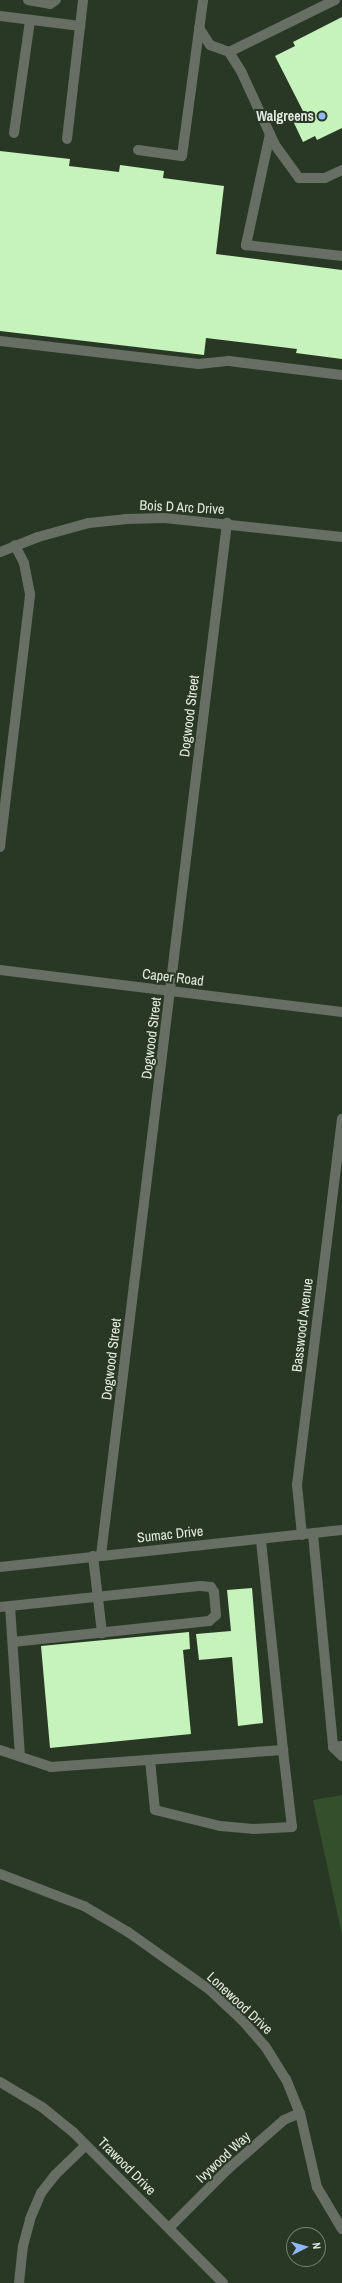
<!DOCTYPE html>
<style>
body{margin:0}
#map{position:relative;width:342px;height:2283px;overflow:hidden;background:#293825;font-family:"Archivo Narrow",sans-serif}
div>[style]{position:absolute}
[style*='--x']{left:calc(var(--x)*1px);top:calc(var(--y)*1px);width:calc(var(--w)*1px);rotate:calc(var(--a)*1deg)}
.green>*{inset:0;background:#334f2c}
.building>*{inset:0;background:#c6f2bb}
.minor>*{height:10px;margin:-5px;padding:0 5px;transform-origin:5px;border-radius:5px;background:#676f65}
.dots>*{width:11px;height:11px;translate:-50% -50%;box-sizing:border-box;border:2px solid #293825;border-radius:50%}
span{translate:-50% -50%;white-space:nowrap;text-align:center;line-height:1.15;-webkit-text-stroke:4px #293825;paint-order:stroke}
.poi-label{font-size:14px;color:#e2ebdf;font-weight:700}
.right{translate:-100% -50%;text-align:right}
.street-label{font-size:14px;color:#e2ebdf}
.north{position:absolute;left:286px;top:2227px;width:40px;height:40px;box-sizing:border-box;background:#293825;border:1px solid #73806f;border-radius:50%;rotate:84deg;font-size:11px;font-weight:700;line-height:16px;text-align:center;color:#e2ebdf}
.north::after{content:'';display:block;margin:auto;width:14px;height:18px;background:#90b8fd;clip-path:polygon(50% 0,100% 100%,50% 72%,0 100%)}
</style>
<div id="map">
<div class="green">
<i style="clip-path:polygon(342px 1795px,342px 1935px,313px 1800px)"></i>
</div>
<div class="building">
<i style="clip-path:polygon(342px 17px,342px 128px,317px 140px,315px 136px,303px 142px,294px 123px,306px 117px,275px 56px,295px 46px,293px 42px)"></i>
<i style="clip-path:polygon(0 151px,70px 159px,69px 166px,119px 172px,120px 165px,164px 171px,163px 178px,224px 186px,216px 254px,342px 270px,342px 359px,296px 353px,297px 349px,206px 338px,204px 355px,0 331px)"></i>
<i style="clip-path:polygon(252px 1588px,263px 1723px,238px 1726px,232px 1657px,199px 1660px,196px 1634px,231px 1631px,227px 1590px)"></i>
<i style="clip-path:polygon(189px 1632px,190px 1649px,183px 1650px,191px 1734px,50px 1748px,41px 1646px)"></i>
</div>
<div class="minor">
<i style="--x:28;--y:0;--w:22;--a:10"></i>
<i style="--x:50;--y:4;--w:7;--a:-34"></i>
<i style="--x:0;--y:16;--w:81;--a:7.1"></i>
<i style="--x:199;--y:28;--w:20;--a:57"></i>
<i style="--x:210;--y:45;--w:20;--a:20"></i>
<i style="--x:229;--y:52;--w:22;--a:58"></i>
<i style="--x:241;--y:71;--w:81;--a:65.3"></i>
<i style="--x:275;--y:145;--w:41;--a:54"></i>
<i style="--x:299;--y:178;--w:26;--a:0"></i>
<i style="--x:325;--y:178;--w:19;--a:-25"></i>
<i style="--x:229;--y:52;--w:118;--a:-26.1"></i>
<i style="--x:14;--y:133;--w:114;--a:-81.9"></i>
<i style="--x:270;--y:134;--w:114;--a:102.2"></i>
<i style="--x:246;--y:245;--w:97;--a:6.5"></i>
<i style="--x:67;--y:139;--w:140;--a:-83.4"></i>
<i style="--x:138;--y:150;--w:44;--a:7.8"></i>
<i style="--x:182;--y:156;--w:157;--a:-82.3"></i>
<i style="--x:0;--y:341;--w:200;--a:6.6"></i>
<i style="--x:199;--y:364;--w:30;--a:-6"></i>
<i style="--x:229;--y:361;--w:114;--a:7.1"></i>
<i style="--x:0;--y:552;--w:41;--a:-21.5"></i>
<i style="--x:38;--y:537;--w:53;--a:-15.4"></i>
<i style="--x:89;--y:523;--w:36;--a:-6"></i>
<i style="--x:125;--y:519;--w:40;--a:-1.4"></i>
<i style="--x:165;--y:518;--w:178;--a:6.1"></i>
<i style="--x:0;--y:847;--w:255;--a:-83.2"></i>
<i style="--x:30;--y:594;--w:32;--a:-101"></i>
<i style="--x:24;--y:563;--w:20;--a:-117"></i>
<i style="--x:0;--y:970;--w:345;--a:7"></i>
<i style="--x:313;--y:1534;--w:214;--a:84.6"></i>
<i style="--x:333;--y:1747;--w:9;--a:-6"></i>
<i style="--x:302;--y:1535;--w:50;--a:-95.7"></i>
<i style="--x:297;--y:1485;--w:369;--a:-83"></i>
<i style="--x:101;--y:1555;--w:1040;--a:-83.04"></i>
<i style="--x:93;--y:1556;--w:78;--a:83.3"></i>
<i style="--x:0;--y:1567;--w:344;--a:-6.2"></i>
<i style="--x:10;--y:1606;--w:150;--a:86.2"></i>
<i style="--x:0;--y:1607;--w:202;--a:-6"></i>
<i style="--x:201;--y:1586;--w:10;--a:6"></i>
<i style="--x:211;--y:1587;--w:6;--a:59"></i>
<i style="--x:214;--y:1592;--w:23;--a:85"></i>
<i style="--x:216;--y:1615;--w:9;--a:139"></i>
<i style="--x:209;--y:1621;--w:197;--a:173.9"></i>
<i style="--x:333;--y:1747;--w:13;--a:45"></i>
<i style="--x:0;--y:1750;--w:54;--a:18.4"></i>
<i style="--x:51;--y:1767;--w:233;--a:-4.2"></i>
<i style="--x:283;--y:1750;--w:212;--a:-96"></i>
<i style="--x:150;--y:1760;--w:50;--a:84.3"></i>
<i style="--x:155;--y:1810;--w:67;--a:13.8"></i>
<i style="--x:220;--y:1826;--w:33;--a:5"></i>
<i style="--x:253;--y:1829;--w:39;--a:-3"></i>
<i style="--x:292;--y:1827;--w:78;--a:-96.7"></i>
<i style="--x:0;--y:1874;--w:90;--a:20.9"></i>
<i style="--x:84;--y:1906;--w:51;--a:30.6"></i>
<i style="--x:128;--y:1932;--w:100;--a:35.3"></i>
<i style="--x:210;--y:1990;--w:45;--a:43.2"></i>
<i style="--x:243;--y:2021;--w:33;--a:49"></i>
<i style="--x:265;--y:2046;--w:39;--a:58"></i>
<i style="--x:286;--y:2079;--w:37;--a:68"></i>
<i style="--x:300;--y:2113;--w:76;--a:77.1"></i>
<i style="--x:317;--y:2187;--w:49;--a:59.2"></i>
<i style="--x:0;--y:2082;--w:49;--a:30.8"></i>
<i style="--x:42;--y:2107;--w:40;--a:39"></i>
<i style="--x:73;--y:2132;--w:213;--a:45.2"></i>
<i style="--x:169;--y:2228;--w:83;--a:-45"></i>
<i style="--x:228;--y:2169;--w:74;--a:-41.2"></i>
<i style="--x:284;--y:2120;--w:17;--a:-24"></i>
<i style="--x:19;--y:2283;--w:37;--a:-84"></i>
<i style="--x:23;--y:2246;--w:28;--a:-75"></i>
<i style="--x:30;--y:2219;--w:28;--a:-67"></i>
<i style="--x:41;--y:2193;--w:23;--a:-52"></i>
<i style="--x:55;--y:2175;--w:43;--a:-44.1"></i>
</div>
<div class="dots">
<i style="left:322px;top:116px;background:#90b8fd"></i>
</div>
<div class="poi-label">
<span class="right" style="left:314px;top:116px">Walgreens</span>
</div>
<div class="street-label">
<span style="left:182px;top:507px;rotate:3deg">Bois D Arc Drive</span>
<span style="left:189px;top:716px;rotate:-83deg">Dogwood Street</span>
<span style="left:173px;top:977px;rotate:7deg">Caper Road</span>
<span style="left:151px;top:1038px;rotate:-83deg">Dogwood Street</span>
<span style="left:302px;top:1325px;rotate:-83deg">Basswood Avenue</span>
<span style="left:111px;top:1359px;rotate:-83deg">Dogwood Street</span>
<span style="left:170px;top:1534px;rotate:-6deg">Sumac Drive</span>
<span style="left:240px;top:2003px;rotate:43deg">Lonewood Drive</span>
<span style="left:223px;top:2157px;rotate:-43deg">Ivywood Way</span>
<span style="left:127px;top:2166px;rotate:45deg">Trawood Drive</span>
</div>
<div class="north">N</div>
</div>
